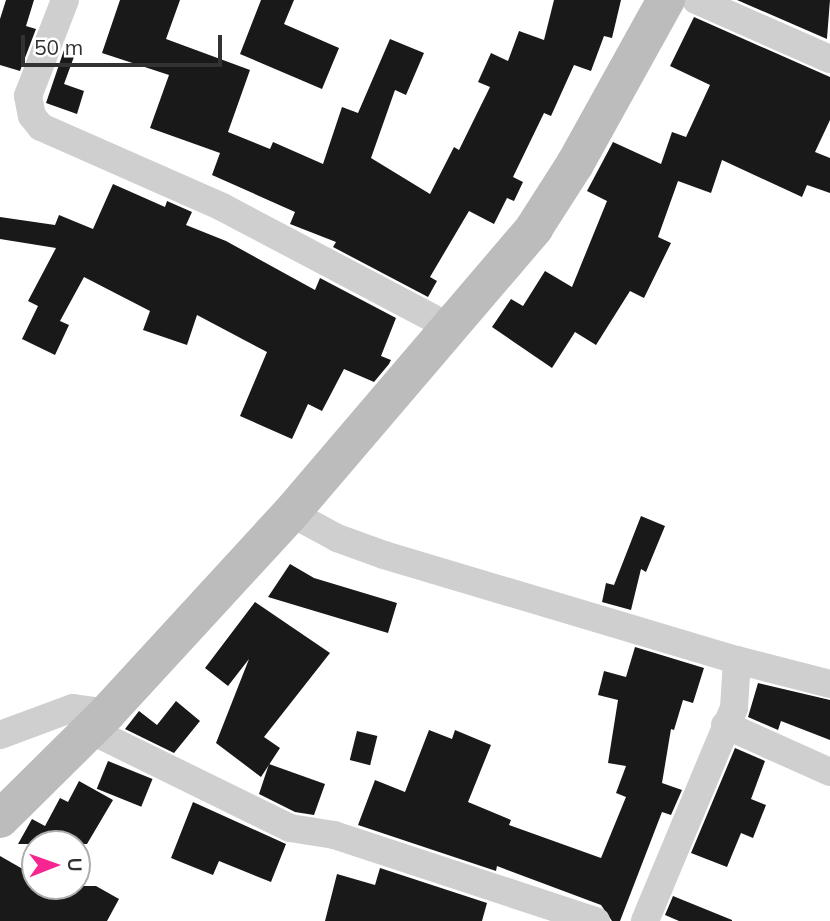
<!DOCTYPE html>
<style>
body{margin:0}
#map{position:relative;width:830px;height:921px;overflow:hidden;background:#fff;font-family:Mulish,sans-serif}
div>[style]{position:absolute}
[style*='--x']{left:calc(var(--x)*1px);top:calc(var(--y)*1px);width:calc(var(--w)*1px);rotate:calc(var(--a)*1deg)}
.building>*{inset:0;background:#191919;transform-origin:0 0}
.street>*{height:28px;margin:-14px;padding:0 14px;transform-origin:14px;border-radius:14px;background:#cfcfcf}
.secondary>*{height:38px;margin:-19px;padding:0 19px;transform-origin:19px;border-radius:19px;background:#bcbcbc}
span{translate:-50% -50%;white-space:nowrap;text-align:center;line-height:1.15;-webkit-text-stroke:7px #fff;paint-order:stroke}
.north{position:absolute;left:21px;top:830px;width:70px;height:70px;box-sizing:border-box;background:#fff;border:2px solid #adadad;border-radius:50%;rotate:89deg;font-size:19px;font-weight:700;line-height:28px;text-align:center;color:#323232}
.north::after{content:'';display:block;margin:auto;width:24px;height:32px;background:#f7258f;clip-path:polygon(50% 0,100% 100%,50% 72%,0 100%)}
.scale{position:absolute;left:21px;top:35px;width:201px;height:32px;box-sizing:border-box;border:4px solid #323232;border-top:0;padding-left:9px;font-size:21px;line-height:24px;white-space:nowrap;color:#323232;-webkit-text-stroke:5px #fff;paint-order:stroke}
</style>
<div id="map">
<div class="building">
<i style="clip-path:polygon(6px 0,34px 0,26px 26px,36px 29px,20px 71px,0 65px,0 19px)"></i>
<i style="clip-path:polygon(120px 0,180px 0,166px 39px,250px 70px,228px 132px,270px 149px,273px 142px,323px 164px,342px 107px,358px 113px,390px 39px,424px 53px,406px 95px,395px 90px,371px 158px,430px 194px,454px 147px,459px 150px,490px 87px,478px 82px,491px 53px,508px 61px,519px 31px,544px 40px,554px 0,621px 0,612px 38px,604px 36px,591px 71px,574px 65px,551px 116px,544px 113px,513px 177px,523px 182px,514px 201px,507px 198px,494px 224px,469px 211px,430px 277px,437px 281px,428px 297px,333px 247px,336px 242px,290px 224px,295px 212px,212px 175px,220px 153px,150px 128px,169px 75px,102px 53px)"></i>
<i style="clip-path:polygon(261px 0,294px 0,284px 24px,339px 48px,322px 89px,240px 54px)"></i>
<i style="clip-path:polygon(737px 0,830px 0,827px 38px,827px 39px)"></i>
<i style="clip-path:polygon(694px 17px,830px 77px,830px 120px,815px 152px,830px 158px,830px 193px,807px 185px,802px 197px,722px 160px,711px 193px,678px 181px,658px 237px,671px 243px,644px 298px,630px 291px,596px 345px,575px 332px,552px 368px,492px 327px,511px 299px,523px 306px,545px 271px,572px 287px,607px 201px,587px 191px,613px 142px,661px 164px,672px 132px,686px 137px,710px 85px,670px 66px)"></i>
<i style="clip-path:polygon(64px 50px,75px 54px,64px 84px,84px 91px,77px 114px,46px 103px)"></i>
<i style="clip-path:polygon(113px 184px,165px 207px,167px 201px,192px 212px,186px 225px,226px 241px,315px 290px,320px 278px,396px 318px,381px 356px,391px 360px,389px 364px,374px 382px,344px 369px,322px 411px,308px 404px,292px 439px,240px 416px,267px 352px,197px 315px,187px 345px,143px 330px,150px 311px,84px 277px,60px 321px,69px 325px,55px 355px,22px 339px,38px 306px,28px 301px,56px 248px,0 239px,0 217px,55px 225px,59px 215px,93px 229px)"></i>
<i style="clip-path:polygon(641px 516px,665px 526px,646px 572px,641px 569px,631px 610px,602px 602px,606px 583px,614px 585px)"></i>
<i style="clip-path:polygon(290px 564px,314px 578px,397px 603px,388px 633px,268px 597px)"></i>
<i style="clip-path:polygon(255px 602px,330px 653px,264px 737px,280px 748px,261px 777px,216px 743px,249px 659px,228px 686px,205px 668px)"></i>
<i style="clip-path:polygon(635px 647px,704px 668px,693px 703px,683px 700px,674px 730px,671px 729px,662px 783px,682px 790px,671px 815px,662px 812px,620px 921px,612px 921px,601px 905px,497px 866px,496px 871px,358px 825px,375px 780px,405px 792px,429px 730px,452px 739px,455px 730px,491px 745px,468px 802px,511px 820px,509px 825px,601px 858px,626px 797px,616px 793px,626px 766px,608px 763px,618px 700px,598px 695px,604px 671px,626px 677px)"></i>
<i style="clip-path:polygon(758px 683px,830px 700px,830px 740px,781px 721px,778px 730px,748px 717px)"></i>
<i style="clip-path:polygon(176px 701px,200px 721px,174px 753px,125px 729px,139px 711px,157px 725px)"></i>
<i style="left:357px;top:731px;width:21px;height:30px;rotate:14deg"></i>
<i style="clip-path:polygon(735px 748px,765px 761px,751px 799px,766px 805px,753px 838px,741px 833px,727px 867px,691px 853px)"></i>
<i style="left:108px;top:761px;width:48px;height:30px;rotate:22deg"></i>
<i style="clip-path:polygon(269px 764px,325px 784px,314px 815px,295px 812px,259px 794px)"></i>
<i style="clip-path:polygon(79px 781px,113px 800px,87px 844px,18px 844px,32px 819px,45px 826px,60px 798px,68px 802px)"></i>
<i style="clip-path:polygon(193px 802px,286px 844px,271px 882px,219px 861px,213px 875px,171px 858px)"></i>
<i style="clip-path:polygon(0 856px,35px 876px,35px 886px,96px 886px,119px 899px,107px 921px,0 921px)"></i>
<i style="clip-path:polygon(380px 868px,487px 903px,482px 921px,325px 921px,337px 874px,375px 885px)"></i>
<i style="clip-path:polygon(673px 896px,732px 920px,732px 921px,679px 921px,665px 915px)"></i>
</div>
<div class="street">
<i style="--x:65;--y:0;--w:103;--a:111.1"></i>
<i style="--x:28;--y:96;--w:20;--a:79"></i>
<i style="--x:32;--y:116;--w:14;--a:51"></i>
<i style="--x:41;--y:127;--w:198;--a:23.8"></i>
<i style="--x:222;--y:207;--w:258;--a:27.8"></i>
<i style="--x:696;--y:0;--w:146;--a:23.8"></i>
<i style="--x:291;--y:513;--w:52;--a:28.5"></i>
<i style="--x:337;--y:538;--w:50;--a:19.9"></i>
<i style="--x:384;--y:555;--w:368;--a:16.6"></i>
<i style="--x:737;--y:660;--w:48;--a:93.6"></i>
<i style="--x:734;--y:708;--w:231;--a:112.7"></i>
<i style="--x:737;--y:660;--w:96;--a:14.5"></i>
<i style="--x:725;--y:725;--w:115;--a:24.1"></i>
<i style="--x:90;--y:730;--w:223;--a:26.1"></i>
<i style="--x:290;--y:828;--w:45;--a:9"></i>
<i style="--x:334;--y:835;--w:276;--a:18.2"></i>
<i style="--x:0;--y:735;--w:78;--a:-20.3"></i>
<i style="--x:73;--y:708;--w:34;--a:8"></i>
</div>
<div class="secondary">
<i style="--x:0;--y:819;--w:151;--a:-44.7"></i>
<i style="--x:107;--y:713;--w:272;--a:-47.4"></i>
<i style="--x:291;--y:513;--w:375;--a:-49.5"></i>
<i style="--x:534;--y:228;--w:76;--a:-57.4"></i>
<i style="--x:575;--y:164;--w:188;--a:-61"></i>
</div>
<div class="north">U</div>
<div class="scale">50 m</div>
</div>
